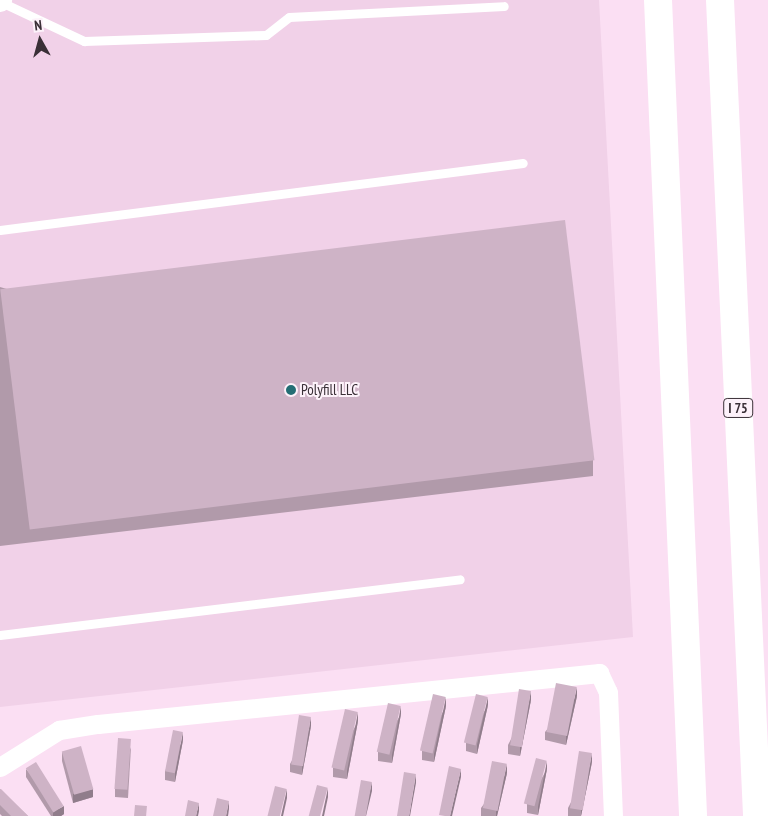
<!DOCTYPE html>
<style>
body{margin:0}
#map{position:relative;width:768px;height:816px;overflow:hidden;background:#fbdff3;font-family:"PT Sans Narrow",sans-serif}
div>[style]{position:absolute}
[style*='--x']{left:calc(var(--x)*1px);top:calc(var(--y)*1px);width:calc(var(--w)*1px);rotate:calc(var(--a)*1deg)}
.built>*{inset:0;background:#f1d1e8}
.service>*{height:9px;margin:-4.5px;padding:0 4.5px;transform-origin:4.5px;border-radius:4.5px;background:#fff}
.minor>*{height:19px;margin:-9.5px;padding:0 9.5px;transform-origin:9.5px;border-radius:9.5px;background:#fff}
.motorway>*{height:28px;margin:-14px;padding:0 14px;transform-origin:14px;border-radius:14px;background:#fff}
.wall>*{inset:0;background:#b19aaa}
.shaded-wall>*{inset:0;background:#907d8b}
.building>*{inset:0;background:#ceb3c6;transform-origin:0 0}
.dots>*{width:14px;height:14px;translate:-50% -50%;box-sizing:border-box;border:2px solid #fdf2fa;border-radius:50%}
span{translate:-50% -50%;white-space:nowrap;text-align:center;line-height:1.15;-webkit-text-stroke:4px #fdf2fa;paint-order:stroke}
.shield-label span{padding:1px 4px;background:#fdf2fa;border:1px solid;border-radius:4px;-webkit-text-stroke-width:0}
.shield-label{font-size:14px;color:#3a3037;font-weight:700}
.poi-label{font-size:15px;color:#3a3037}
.left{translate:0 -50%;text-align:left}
.north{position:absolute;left:15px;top:15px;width:50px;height:50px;-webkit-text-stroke:4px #fdf2fa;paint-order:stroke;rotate:353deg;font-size:14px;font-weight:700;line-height:20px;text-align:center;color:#3a3037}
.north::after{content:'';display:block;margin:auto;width:18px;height:22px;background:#3a3037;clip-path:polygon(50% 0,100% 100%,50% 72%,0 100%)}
</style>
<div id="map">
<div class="built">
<i style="clip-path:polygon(0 0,599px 0,633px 637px,0 707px)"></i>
</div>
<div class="service">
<i style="--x:1;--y:2;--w:92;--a:25.2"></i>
<i style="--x:84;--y:41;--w:182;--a:-1.9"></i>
<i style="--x:266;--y:35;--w:29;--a:-38"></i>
<i style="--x:289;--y:17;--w:215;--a:-2.9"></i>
<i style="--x:0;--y:230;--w:527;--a:-7.3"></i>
<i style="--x:0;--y:635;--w:463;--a:-6.9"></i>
</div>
<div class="minor">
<i style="--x:0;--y:2;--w:3;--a:-45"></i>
<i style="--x:0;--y:767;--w:70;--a:-32.1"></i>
<i style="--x:59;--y:730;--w:39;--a:-9"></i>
<i style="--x:98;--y:724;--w:504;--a:-5.81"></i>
<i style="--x:599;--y:673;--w:21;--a:65"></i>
<i style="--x:608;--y:692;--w:124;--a:87.7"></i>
</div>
<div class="motorway">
<i style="--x:658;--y:0;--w:817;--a:87.54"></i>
<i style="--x:720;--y:0;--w:817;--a:87.4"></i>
</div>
<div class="wall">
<i style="clip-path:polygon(0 287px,593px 460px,593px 476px,0 546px)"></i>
<i style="clip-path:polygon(577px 696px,566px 745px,545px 740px,545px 732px)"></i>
<i style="clip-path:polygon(531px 700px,520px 756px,508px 754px,508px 745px)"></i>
<i style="clip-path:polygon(488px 705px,477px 754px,466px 751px,466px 743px)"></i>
<i style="clip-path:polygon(446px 706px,434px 762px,422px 760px,422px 751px)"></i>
<i style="clip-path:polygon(401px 714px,392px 763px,378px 761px,378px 752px)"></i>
<i style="clip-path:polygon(358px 721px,347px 779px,333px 777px,333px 768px)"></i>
<i style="clip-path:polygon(311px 726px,302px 775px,290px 772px,290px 764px)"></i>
<i style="clip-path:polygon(183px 740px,175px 782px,165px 780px,165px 771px)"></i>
<i style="clip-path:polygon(131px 747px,128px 798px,115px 797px,115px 789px)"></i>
<i style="clip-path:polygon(62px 752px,93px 797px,73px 803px,62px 761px)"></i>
<i style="clip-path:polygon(592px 762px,581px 816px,568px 816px,568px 808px)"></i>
<i style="clip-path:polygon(26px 769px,64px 814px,61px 816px,51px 816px,26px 777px)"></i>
<i style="clip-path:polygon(547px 769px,538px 815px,527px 813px,527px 804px)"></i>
<i style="clip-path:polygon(507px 773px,497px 816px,481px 816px,481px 808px)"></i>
<i style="clip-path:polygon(0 789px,28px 816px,2px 816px,0 814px)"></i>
</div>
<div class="shaded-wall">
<i style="clip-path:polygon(577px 687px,577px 696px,566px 745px,566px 736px)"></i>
<i style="clip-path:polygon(531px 691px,531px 700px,520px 756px,520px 747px)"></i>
<i style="clip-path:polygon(446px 697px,446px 706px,434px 762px,434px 754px)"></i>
<i style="clip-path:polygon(488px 697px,488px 705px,477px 754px,477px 745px)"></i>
<i style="clip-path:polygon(401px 706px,401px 714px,392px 763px,392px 755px)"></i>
<i style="clip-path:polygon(358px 712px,358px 721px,347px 779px,347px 771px)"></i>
<i style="clip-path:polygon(311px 717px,311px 726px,302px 775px,302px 766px)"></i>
<i style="clip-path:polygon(183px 732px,183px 740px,175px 782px,175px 773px)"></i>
<i style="clip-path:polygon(592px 753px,592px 762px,581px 816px,581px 810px)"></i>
<i style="clip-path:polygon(547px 761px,547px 769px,538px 815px,538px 807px)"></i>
<i style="clip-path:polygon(507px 764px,507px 773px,497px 816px,496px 816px,496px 812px)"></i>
<i style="clip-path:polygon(461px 769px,461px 777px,452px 816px,450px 816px)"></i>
<i style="clip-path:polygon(416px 774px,416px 783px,410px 816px,409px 816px)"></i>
<i style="clip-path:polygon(372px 782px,372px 791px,366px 816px,364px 816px)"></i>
<i style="clip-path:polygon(328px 788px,328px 797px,324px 816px,322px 816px)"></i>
<i style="clip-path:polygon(93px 789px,93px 797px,73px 803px,73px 794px)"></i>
<i style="clip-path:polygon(287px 789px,287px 798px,283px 816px,281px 816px)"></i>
<i style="clip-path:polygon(229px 801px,229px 809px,228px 816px,226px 816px)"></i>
<i style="clip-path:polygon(199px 803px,199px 811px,198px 816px,196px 816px)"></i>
<i style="clip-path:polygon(64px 806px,64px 814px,61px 816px,53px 816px,53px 812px)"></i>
</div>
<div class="building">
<i style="left:565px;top:220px;width:242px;height:569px;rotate:83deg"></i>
<i style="left:556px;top:683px;width:21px;height:50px;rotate:11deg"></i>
<i style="left:519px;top:689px;width:12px;height:57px;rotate:9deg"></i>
<i style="left:433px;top:694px;width:13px;height:58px;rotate:13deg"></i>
<i style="left:476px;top:694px;width:12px;height:50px;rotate:14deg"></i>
<i style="left:388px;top:703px;width:13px;height:50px;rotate:13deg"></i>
<i style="left:345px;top:709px;width:13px;height:60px;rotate:13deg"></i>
<i style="left:299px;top:715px;width:12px;height:50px;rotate:9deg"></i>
<i style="left:173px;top:730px;width:10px;height:42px;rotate:11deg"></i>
<i style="left:118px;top:738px;width:13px;height:51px;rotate:4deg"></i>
<i style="left:81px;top:746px;width:45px;height:20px;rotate:74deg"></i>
<i style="left:579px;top:751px;width:13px;height:58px;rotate:9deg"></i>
<i style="left:536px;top:758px;width:11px;height:47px;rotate:15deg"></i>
<i style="left:492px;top:761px;width:15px;height:48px;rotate:11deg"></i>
<i style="left:36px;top:762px;width:52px;height:12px;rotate:58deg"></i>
<i style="clip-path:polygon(449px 766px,461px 769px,450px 816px,445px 816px,439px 815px)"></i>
<i style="left:404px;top:772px;width:12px;height:45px;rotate:9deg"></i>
<i style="left:361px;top:780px;width:11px;height:37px;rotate:10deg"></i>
<i style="left:317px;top:785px;width:11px;height:32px;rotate:15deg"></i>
<i style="left:275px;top:786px;width:12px;height:31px;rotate:14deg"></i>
<i style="clip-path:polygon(0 789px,1px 789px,28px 816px,11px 816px,0 805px)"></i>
<i style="clip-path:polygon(217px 798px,229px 801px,226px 816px,213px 816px)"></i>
<i style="clip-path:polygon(188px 800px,199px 803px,196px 816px,185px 816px)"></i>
<i style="left:135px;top:805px;width:12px;height:11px;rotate:5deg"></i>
</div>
<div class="dots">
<i style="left:291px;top:390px;background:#236e74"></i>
</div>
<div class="shield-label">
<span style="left:738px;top:408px">I 75</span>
</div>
<div class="poi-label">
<span class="left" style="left:301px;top:390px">Polyfill LLC</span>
</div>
<div class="north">N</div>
</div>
